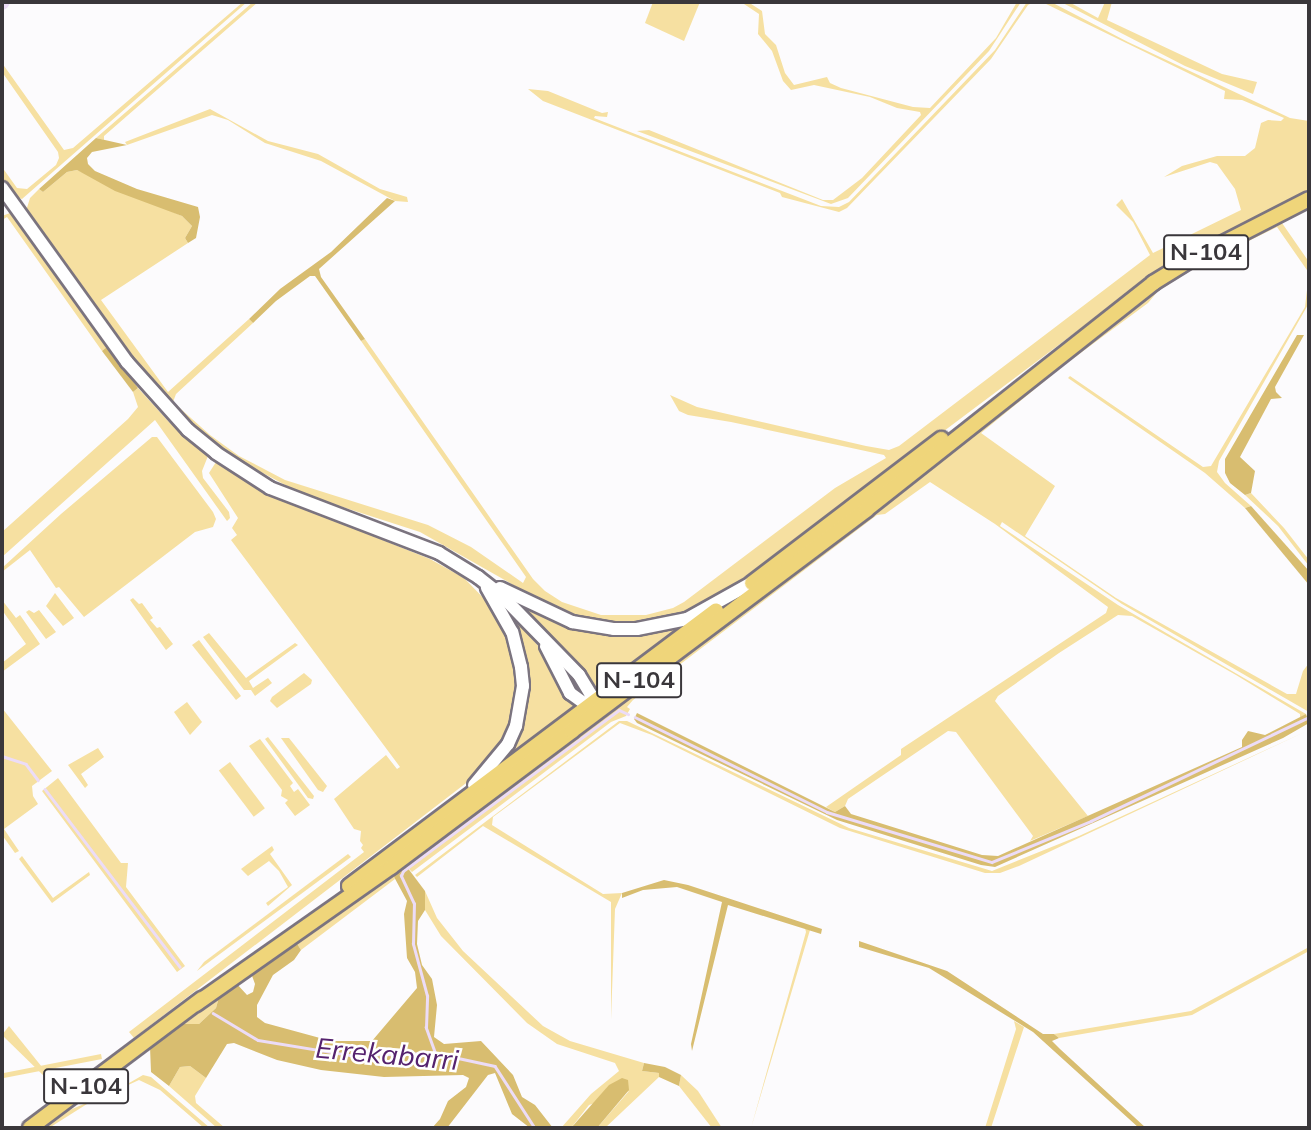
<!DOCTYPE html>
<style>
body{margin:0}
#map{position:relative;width:1311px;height:1130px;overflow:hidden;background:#fcfbfd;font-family:Mulish,sans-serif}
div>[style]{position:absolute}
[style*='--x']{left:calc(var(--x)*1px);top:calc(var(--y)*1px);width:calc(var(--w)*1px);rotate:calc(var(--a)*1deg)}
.green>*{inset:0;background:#f6e0a1;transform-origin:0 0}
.forest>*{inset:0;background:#d8bd70}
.stream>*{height:2.5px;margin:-1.25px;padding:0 1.25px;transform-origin:1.25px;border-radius:1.25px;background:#ecdcf7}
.river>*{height:14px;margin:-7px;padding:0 7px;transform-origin:7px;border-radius:7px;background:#ecdcf7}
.roads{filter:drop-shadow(2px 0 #7b747f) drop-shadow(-2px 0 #7b747f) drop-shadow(0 2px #7b747f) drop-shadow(0 -2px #7b747f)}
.secondary>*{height:12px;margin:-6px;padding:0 6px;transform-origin:6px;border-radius:6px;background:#fff}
.primary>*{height:14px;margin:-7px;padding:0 7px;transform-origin:7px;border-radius:7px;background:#efd57a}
span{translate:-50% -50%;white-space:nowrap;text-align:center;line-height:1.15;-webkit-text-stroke:5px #fff;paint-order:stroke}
.shield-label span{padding:2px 5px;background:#fff;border:2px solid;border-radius:5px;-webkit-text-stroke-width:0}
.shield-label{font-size:24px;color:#3a373b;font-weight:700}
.water-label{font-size:28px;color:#55226e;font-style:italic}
.frame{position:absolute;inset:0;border:4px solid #3a373b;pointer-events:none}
</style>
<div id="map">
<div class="green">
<i style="clip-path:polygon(243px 2px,247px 2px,22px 199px,16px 197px,2px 178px,2px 167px,17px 188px,27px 189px,56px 165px,59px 158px,58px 152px,2px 72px,2px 63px,64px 150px,73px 148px)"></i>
<i style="clip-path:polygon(253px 2px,258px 2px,104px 136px,104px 140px,96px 138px)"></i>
<i style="clip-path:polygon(653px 2px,700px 2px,684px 41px,645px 23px)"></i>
<i style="clip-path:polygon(741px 2px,748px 2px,762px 11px,765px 34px,776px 45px,785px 73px,794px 85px,827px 77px,830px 83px,841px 88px,913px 107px,930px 108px,996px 38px,1017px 2px,1021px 2px,989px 51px,848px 198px,831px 204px,637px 131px,649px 130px,823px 200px,833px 200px,862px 178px,921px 115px,920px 112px,897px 108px,870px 97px,814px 85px,791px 90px,783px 81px,772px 51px,758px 34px,759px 14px)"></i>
<i style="clip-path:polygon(1027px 2px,1034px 2px,1028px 5px,991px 59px,847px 208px,839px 212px,782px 197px,780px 193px,543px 101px,528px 89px,548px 91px,602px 113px,608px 112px,607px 117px,595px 116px,594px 118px,821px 206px,839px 207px,849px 202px,995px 50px)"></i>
<i style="clip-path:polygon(1042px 2px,1051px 2px,1128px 42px,1290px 118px,1309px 121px,1309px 189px,1156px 272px,828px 518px,712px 600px,670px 619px,624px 625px,568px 616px,420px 532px,324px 501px,289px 487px,229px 455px,177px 412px,156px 388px,26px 211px,30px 198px,39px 189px,43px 192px,67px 172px,77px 170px,182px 216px,192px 226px,185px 238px,188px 243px,101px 300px,168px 392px,249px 319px,253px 323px,176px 394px,173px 402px,210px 435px,239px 456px,285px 480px,428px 525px,471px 547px,523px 583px,526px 577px,361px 341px,365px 339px,533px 579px,545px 591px,562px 602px,601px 615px,646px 615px,673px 608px,684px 602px,835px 488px,886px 458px,884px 455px,731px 422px,688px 415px,679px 411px,670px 395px,697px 407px,866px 446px,889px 450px,899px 446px,1150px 255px,1133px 222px,1116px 205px,1122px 199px,1153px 253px,1241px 210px,1235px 189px,1217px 164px,1210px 162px,1164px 177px,1182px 166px,1217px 156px,1245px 156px,1255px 148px,1261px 123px,1268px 120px,1281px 121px,1284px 118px,1242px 100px,1224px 99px,1225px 91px)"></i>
<i style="clip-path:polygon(1061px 2px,1069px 2px,1098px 18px,1105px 2px,1112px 2px,1107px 20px,1222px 74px,1257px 82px,1253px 94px,1185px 66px)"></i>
<i style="clip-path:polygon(210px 109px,268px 141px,318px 154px,380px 189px,407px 197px,408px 202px,395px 201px,321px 161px,265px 143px,228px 120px,212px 115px,127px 145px,125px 142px)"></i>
<i style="clip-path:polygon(10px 213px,108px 346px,102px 351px,7px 217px,2px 220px,2px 216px)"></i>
<i style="clip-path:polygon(1276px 223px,1282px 223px,1309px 262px,1309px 303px,1219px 461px,1217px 472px,1225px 483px,1251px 506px,1245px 508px,1205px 473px,1068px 378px,1070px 376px,1203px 467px,1211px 466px,1305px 307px,1309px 273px,1277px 227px,1198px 266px,1158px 291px,1148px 303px,1063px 366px,981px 433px,1055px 486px,1025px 536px,1116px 598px,1287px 694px,1296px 694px,1303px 671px,1309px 663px,1309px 712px,1122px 604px,1002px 522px,1000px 526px,1118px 605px,1306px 714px,1300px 719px,1300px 714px,1236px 675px,1132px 616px,1118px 615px,1059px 653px,998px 696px,995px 701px,1088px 816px,1030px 841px,1033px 836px,956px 732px,948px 731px,848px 799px,845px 806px,835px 812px,826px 807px,901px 755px,901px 749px,1106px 613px,1108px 607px,995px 524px,930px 482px,885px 514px,877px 515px,633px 700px,627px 707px,630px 709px,626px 716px,611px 722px,412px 872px,407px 867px,393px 875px,395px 879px,301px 950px,296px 942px,1169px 280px)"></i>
<i style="clip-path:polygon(138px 388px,169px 422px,208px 456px,202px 471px,203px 478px,229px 512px,230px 518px,227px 521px,155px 420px,2px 557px,2px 532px,128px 419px,138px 407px,133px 392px)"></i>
<i style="clip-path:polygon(152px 437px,157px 437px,213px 512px,216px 519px,213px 527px,195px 532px,84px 617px,59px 587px,56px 588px,30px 550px,2px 572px,2px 568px,61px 514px)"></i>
<i style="clip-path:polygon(216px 462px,251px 485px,293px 504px,430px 559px,464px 578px,496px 611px,507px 632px,517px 668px,517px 695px,502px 746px,487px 767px,134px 1038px,129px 1032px,364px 852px,361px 848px,363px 845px,360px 841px,361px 831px,354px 829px,334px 799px,386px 755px,397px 769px,400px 767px,231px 540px,237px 535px,232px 528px,238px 518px,209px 473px)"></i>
<i style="clip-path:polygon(1251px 493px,1284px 528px,1309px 560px,1309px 566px,1278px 526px,1245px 495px)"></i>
<i style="clip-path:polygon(55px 593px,74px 618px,63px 626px,46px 606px)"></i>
<i style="clip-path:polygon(133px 598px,139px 604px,142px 603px,153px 618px,150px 620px,157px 628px,160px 627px,173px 644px,166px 650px,130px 600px)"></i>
<i style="clip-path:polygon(2px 600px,16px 618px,20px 615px,40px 644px,2px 672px,2px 663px,26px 644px,2px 610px)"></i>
<i style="clip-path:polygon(518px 602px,568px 624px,691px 622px,597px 693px,588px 679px)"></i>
<i style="clip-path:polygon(504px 607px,540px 648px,577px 708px,500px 765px,508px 751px,526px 695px)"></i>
<i style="clip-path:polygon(29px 610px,34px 613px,39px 610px,56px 632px,46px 639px,26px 612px)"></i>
<i style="clip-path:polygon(209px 633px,246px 678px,295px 643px,298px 645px,249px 681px,253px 688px,268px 678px,272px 683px,255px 696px,251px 690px,244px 690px,203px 637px)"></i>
<i style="clip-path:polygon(199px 640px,241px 696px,236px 700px,192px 645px)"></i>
<i style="clip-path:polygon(304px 673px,312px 680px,311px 684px,277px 708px,270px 701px,272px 697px)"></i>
<i style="clip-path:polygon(187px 702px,202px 722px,190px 735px,174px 712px)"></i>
<i style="clip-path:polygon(2px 708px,52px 771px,32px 786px,33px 796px,38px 804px,4px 829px,19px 851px,15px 853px,2px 835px)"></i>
<i style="clip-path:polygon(619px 721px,627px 721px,849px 828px,992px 871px,1079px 836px,1309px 730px,1019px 866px,1000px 873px,985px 873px,840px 828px,652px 735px,620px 723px,493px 817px,492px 825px,603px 894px,622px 893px,615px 909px,611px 1020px,611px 902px,483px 826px,417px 877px,415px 875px)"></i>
<i style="clip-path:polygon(268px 737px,314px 796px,313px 799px,308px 798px,265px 739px)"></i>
<i style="clip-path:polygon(281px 738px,289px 738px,327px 786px,323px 792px,318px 790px)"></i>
<i style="clip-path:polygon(260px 739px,293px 783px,290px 786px,294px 792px,298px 789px,310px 805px,295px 816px,285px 803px,288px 800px,281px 796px,282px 790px,249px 746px)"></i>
<i style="clip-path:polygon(98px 748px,104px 757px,81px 774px,88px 785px,85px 788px,68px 765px)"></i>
<i style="left:230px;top:762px;width:58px;height:14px;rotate:53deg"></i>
<i style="clip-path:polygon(58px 778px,121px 863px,128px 863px,126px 887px,185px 966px,177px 972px,42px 791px)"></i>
<i style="clip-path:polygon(272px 846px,274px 850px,270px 854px,292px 885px,268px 906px,266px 903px,288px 887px,279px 871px,269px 861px,248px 876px,241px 869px)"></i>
<i style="clip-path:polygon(348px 854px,351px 857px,197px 971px,204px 962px)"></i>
<i style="clip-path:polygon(22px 856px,53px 898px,89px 872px,90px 875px,52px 903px,19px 859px)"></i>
<i style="clip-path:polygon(425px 891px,437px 918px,463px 951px,543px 1026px,570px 1041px,644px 1063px,642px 1071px,659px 1073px,659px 1077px,605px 1128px,597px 1128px,629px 1091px,589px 1105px,571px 1128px,561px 1128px,591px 1094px,619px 1071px,615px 1063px,557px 1044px,527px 1023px,441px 936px,425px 910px)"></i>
<i style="clip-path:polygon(805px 928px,810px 930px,751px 1128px,806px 932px)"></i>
<i style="clip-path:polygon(1309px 947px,1309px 951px,1192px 1015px,1059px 1038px,1054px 1034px,1191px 1011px)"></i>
<i style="clip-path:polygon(219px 997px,216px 1008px,199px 1024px,181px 1024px)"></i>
<i style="clip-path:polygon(1014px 1021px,1024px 1027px,991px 1128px,985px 1128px,1016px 1029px)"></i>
<i style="clip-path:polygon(9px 1026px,50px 1077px,47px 1079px,2px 1035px)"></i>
<i style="left:101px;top:1054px;width:5px;height:123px;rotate:79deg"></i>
<i style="clip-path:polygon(190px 1066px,206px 1078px,195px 1096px,196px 1103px,225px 1128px,217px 1128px,169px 1086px,180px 1067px)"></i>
<i style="clip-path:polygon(143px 1075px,151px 1077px,210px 1128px,204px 1128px,160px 1090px,139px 1080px,87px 1104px,49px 1128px,42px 1128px,65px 1112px,117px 1090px)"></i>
<i style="clip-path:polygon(681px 1075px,698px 1091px,722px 1128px,712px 1128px,679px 1086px)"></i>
</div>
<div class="forest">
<i style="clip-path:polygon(96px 138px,127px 145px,92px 152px,87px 158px,88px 164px,95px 171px,137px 189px,198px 207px,200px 217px,196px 238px,188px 243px,185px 238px,192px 226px,182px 216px,115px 191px,77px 170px,67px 172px,43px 192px,39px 189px)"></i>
<i style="clip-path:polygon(387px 198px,395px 201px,319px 269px,321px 277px,365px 339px,361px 341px,315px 276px,310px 276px,276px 301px,253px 323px,249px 319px,280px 289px,331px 252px)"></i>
<i style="clip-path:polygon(1297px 335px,1304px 335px,1275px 387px,1276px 392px,1282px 398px,1271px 399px,1240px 457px,1255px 471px,1251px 493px,1245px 495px,1230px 483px,1225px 473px,1225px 459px)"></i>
<i style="clip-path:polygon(108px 346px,138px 388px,133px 392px,102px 351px)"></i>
<i style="clip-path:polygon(1251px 506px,1309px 571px,1309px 585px,1245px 508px)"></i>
<i style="clip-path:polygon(637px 713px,835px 812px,845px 806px,851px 814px,982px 855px,998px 856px,1242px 747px,1242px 740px,1248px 731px,1265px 735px,1306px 714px,1309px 723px,1283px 738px,995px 867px,981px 865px,837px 820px,637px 723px,634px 719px)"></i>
<i style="clip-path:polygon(407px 867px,425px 891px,425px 910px,418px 921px,417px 944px,422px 965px,432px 979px,437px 1005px,434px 1037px,444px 1044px,481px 1041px,513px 1075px,522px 1097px,535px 1105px,553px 1128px,530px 1128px,512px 1114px,495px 1073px,488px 1075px,447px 1128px,432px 1128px,440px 1119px,448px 1101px,466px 1087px,469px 1078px,463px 1075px,384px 1077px,321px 1070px,277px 1060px,234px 1043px,227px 1044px,206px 1078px,190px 1066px,180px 1067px,169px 1086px,151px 1072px,150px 1047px,181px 1024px,199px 1024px,216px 1008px,219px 997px,236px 983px,247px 995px,253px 992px,255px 984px,251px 973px,296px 942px,301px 950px,294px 960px,273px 975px,257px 1005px,257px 1017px,265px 1023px,331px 1041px,372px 1041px,417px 988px,415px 972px,407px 958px,404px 914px,407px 901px,393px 875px)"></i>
<i style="clip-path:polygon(664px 880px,688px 885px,822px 929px,821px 934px,728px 905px,692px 1051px,691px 1044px,722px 902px,677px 887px,643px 890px,622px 898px,622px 893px)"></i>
<i style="clip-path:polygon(859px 941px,947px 971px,1043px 1034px,1054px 1034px,1059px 1038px,1052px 1041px,1060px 1049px,1146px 1128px,1139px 1128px,1033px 1032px,929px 968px,859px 947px)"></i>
<i style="clip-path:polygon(644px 1063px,665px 1067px,681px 1075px,679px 1086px,659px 1077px,659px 1073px,642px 1071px)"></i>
<i style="clip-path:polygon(622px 1078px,628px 1080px,629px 1090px,597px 1128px,571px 1128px,609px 1085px)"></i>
</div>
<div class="stream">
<i style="--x:635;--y:717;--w:214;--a:26.3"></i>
<i style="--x:827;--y:812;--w:172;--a:16.9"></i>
<i style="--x:992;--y:862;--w:107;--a:-22.5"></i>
<i style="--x:1091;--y:821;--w:239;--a:-25.5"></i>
<i style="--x:2;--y:756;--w:25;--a:18"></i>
<i style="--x:26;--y:764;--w:20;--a:53"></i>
<i style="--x:45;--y:789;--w:223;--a:52.8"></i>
<i style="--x:213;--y:1013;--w:52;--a:31"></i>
<i style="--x:258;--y:1040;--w:93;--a:9.3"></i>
<i style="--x:350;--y:1055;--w:85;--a:-1.3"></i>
<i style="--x:435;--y:1053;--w:61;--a:12.2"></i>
<i style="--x:495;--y:1066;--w:74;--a:57.2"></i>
<i style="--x:435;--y:1053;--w:27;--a:-110"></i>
<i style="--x:426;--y:1028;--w:32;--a:-88"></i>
<i style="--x:427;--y:996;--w:54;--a:-105.1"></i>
<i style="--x:413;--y:944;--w:40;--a:-88.6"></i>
<i style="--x:414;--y:904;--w:31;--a:-115"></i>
<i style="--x:401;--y:876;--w:5;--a:-68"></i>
<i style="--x:403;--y:871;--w:269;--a:-36.7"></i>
<i style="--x:619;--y:710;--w:10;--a:24"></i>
</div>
<div class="river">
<i style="--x:2;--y:3;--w:1;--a:-45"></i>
</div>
<div class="roads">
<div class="secondary">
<i style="--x:2;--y:188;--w:214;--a:54.3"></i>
<i style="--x:127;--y:362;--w:91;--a:48.1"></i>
<i style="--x:188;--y:430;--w:36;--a:39"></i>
<i style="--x:216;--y:453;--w:64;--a:32.9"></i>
<i style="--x:270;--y:488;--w:181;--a:21"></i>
<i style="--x:439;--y:553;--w:46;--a:31.6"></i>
<i style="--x:478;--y:577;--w:28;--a:38"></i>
<i style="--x:500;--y:594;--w:113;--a:45.7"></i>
<i style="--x:579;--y:675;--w:23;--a:59"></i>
<i style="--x:591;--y:695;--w:16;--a:101"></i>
<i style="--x:500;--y:588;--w:80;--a:25.3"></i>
<i style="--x:572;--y:622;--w:43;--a:9.5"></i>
<i style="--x:614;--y:629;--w:23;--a:0"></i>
<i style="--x:637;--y:629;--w:51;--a:-11.3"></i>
<i style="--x:687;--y:619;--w:80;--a:-29.1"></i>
<i style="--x:546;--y:646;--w:53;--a:62.9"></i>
<i style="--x:570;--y:693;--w:17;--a:36"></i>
<i style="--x:584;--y:703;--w:13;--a:-4"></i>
<i style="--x:474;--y:785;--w:53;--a:-50.3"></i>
<i style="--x:508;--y:744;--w:20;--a:-66"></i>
<i style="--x:516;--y:726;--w:41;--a:-80.1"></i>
<i style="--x:523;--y:686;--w:19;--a:-96"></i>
<i style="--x:521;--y:667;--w:36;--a:-104"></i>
<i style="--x:512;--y:632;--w:51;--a:-119.6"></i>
</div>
<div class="primary">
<i style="--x:752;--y:583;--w:238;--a:-37.3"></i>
<i style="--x:349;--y:886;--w:459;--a:-36.9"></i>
<i style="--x:196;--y:1004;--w:238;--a:-35.1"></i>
<i style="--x:391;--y:867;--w:226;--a:-36.9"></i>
<i style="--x:572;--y:731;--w:368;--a:-36.9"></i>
<i style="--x:866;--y:510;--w:366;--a:-38.3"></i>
<i style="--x:1153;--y:283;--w:46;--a:-31.6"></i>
<i style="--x:1192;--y:259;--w:131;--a:-27.1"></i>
<i style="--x:30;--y:1128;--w:215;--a:-36.9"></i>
</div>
</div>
<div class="shield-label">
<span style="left:1206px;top:252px">N-104</span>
<span style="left:639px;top:680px">N-104</span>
<span style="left:86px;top:1086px">N-104</span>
</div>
<div class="water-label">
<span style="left:387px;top:1054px;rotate:5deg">Errekabarri</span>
</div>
<div class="frame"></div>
</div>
